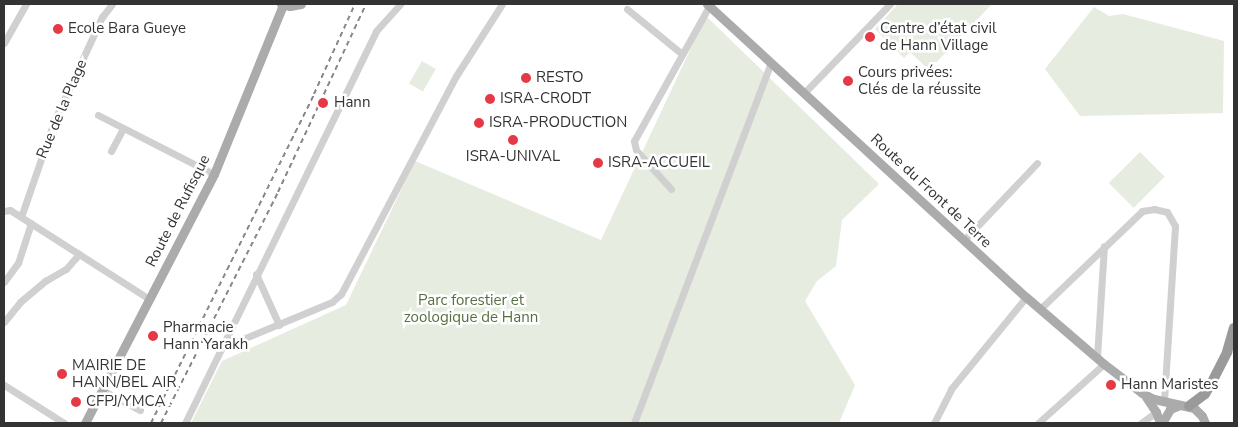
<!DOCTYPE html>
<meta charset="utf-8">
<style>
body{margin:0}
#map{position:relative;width:1238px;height:427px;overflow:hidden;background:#fff;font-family:"Nunito Sans",sans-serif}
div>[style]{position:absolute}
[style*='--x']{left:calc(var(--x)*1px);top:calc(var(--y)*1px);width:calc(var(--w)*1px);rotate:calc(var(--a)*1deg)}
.green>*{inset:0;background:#e6ecdf;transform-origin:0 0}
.minor>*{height:7px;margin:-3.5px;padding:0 3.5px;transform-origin:3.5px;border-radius:3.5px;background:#d0d0d0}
.major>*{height:9px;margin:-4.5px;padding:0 4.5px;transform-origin:4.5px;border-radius:4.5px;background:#ababab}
.highway>*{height:10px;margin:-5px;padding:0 5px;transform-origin:5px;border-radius:5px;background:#9a9a9a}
.rail>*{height:2px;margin-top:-1px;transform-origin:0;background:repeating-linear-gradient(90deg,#888 0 5px,transparent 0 9px)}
.dots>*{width:14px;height:14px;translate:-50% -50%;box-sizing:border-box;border:2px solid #fff;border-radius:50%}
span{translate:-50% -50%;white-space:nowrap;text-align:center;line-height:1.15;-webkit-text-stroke:5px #fff;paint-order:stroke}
.poi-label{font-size:15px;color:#333}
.left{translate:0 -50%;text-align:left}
.street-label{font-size:15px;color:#333}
.park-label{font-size:15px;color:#56703f}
.frame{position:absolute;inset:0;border:5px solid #333;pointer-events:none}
</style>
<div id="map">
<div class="green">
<i style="clip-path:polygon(898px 4px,992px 4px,929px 70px,910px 52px,904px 58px,875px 29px)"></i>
<i style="clip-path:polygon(1094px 7px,1109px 16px,1123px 14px,1224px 41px,1223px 113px,1080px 116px,1045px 69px)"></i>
<i style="clip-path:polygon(706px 16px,879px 184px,842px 220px,836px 266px,817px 281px,805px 301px,855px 385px,839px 423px,191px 423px,222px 361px,346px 305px,415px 161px,601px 240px)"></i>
<i style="left:422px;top:61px;width:16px;height:26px;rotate:30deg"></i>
<i style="left:1140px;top:152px;width:35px;height:44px;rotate:45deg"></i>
</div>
<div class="minor">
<i style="--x:627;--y:9;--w:71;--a:39.3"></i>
<i style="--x:4;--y:43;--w:45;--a:-60.6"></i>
<i style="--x:804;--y:93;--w:124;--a:-46"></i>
<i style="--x:98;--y:115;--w:130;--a:27"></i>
<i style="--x:111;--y:151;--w:26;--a:-62"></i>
<i style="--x:671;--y:189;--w:52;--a:-131.9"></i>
<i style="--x:636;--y:150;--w:9;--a:-103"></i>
<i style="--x:634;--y:141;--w:154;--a:-60.9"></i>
<i style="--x:4;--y:211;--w:6;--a:-9"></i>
<i style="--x:10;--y:210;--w:165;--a:32.6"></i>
<i style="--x:21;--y:217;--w:104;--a:-70.9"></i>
<i style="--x:55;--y:119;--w:112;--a:-65.3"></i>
<i style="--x:102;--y:17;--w:16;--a:-52"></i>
<i style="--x:964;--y:240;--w:106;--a:-46.5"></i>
<i style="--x:256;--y:274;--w:56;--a:65.7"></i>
<i style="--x:4;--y:282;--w:24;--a:-54"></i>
<i style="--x:18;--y:263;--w:42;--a:-72"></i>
<i style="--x:1041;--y:308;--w:140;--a:-43.8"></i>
<i style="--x:1142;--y:211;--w:12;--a:-9"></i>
<i style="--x:1154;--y:209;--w:13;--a:13"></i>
<i style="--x:1167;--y:212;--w:16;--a:60"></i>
<i style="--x:1175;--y:226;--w:176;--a:93.6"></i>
<i style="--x:4;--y:322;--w:26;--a:-51"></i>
<i style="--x:20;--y:302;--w:33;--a:-40"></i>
<i style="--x:45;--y:281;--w:24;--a:-30"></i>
<i style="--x:66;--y:269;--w:20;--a:-49"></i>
<i style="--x:221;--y:348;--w:120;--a:-22.5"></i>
<i style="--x:332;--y:302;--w:12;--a:-42"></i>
<i style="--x:341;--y:294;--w:246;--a:-62.2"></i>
<i style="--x:456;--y:76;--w:85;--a:-57.4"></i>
<i style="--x:1097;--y:357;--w:111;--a:-86.4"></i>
<i style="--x:4;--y:385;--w:71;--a:32.3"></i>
<i style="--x:102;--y:390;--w:43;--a:27.8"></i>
<i style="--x:185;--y:423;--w:436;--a:-64"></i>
<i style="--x:376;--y:31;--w:36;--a:-48"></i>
<i style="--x:634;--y:423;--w:385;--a:-69.2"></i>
<i style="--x:934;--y:423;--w:38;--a:-63"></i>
<i style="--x:951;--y:389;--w:119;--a:-50.8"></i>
<i style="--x:1038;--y:423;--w:89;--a:-41.8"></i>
<i style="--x:1141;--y:423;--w:19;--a:-36"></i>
</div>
<div class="major">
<i style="--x:281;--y:4;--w:9;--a:13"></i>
<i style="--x:290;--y:6;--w:11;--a:-10"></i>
<i style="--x:707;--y:4;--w:433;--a:42.6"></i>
<i style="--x:1026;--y:297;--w:103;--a:40.7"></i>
<i style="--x:1104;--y:364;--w:48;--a:37.3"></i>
<i style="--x:1142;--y:393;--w:13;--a:27"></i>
<i style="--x:1154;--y:399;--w:41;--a:12.7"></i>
<i style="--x:1194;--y:408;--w:11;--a:45"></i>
<i style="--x:1202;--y:416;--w:8;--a:67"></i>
<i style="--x:1146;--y:397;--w:18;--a:56"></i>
<i style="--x:1156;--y:412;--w:12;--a:70"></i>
<i style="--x:85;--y:423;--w:280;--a:-62.6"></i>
<i style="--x:214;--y:174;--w:183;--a:-67.8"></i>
<i style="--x:1162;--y:423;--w:16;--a:-60"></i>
<i style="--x:1170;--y:409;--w:11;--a:-22"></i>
</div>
<div class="highway">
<i style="--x:1189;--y:406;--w:20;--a:-37"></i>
<i style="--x:1205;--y:394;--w:14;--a:-60"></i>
<i style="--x:1212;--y:382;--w:34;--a:-63"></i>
<i style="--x:1227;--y:352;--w:25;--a:-74"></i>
</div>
<div class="rail">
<i style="--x:151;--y:423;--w:367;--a:-63.6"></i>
<i style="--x:314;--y:94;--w:99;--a:-65.5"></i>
<i style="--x:161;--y:423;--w:259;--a:-63.1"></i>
<i style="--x:278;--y:192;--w:208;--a:-64.9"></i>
</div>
<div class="dots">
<i style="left:58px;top:29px;background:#e63946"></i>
<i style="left:870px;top:37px;background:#e63946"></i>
<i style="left:526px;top:78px;background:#e63946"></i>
<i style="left:848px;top:81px;background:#e63946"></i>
<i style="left:490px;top:99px;background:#e63946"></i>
<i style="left:323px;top:103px;background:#e63946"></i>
<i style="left:479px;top:123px;background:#e63946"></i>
<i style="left:513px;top:140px;background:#e63946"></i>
<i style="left:598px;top:163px;background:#e63946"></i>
<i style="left:153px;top:336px;background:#e63946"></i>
<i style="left:62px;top:374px;background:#e63946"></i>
<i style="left:1111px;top:385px;background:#e63946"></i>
<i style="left:76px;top:402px;background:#e63946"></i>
</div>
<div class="poi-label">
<span class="left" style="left:880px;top:37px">Centre d’état civil<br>de Hann Village</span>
<span class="left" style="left:68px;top:29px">Ecole Bara Gueye</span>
<span class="left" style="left:858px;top:81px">Cours privées:<br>Clés de la réussite</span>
<span class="left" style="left:536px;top:78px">RESTO</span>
<span class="left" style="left:500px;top:99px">ISRA-CRODT</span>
<span class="left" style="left:334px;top:103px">Hann</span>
<span class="left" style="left:489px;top:123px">ISRA-PRODUCTION</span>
<span style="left:513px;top:157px">ISRA-UNIVAL</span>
<span class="left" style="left:608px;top:163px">ISRA-ACCUEIL</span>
<span class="left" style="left:163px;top:336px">Pharmacie<br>Hann Yarakh</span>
<span class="left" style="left:72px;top:374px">MAIRIE DE<br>HANN/BEL AIR</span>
<span class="left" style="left:1121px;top:385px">Hann Maristes</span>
<span class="left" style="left:86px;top:402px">CFPJ/YMCA</span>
</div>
<div class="street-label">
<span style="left:62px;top:109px;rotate:-67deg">Rue de la Plage</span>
<span style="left:931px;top:191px;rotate:43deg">Route du Front de Terre</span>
<span style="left:178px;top:211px;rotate:-63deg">Route de Rufisque</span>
</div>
<div class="park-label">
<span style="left:471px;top:309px">Parc forestier et<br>zoologique de Hann</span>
</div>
<div class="frame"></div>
</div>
